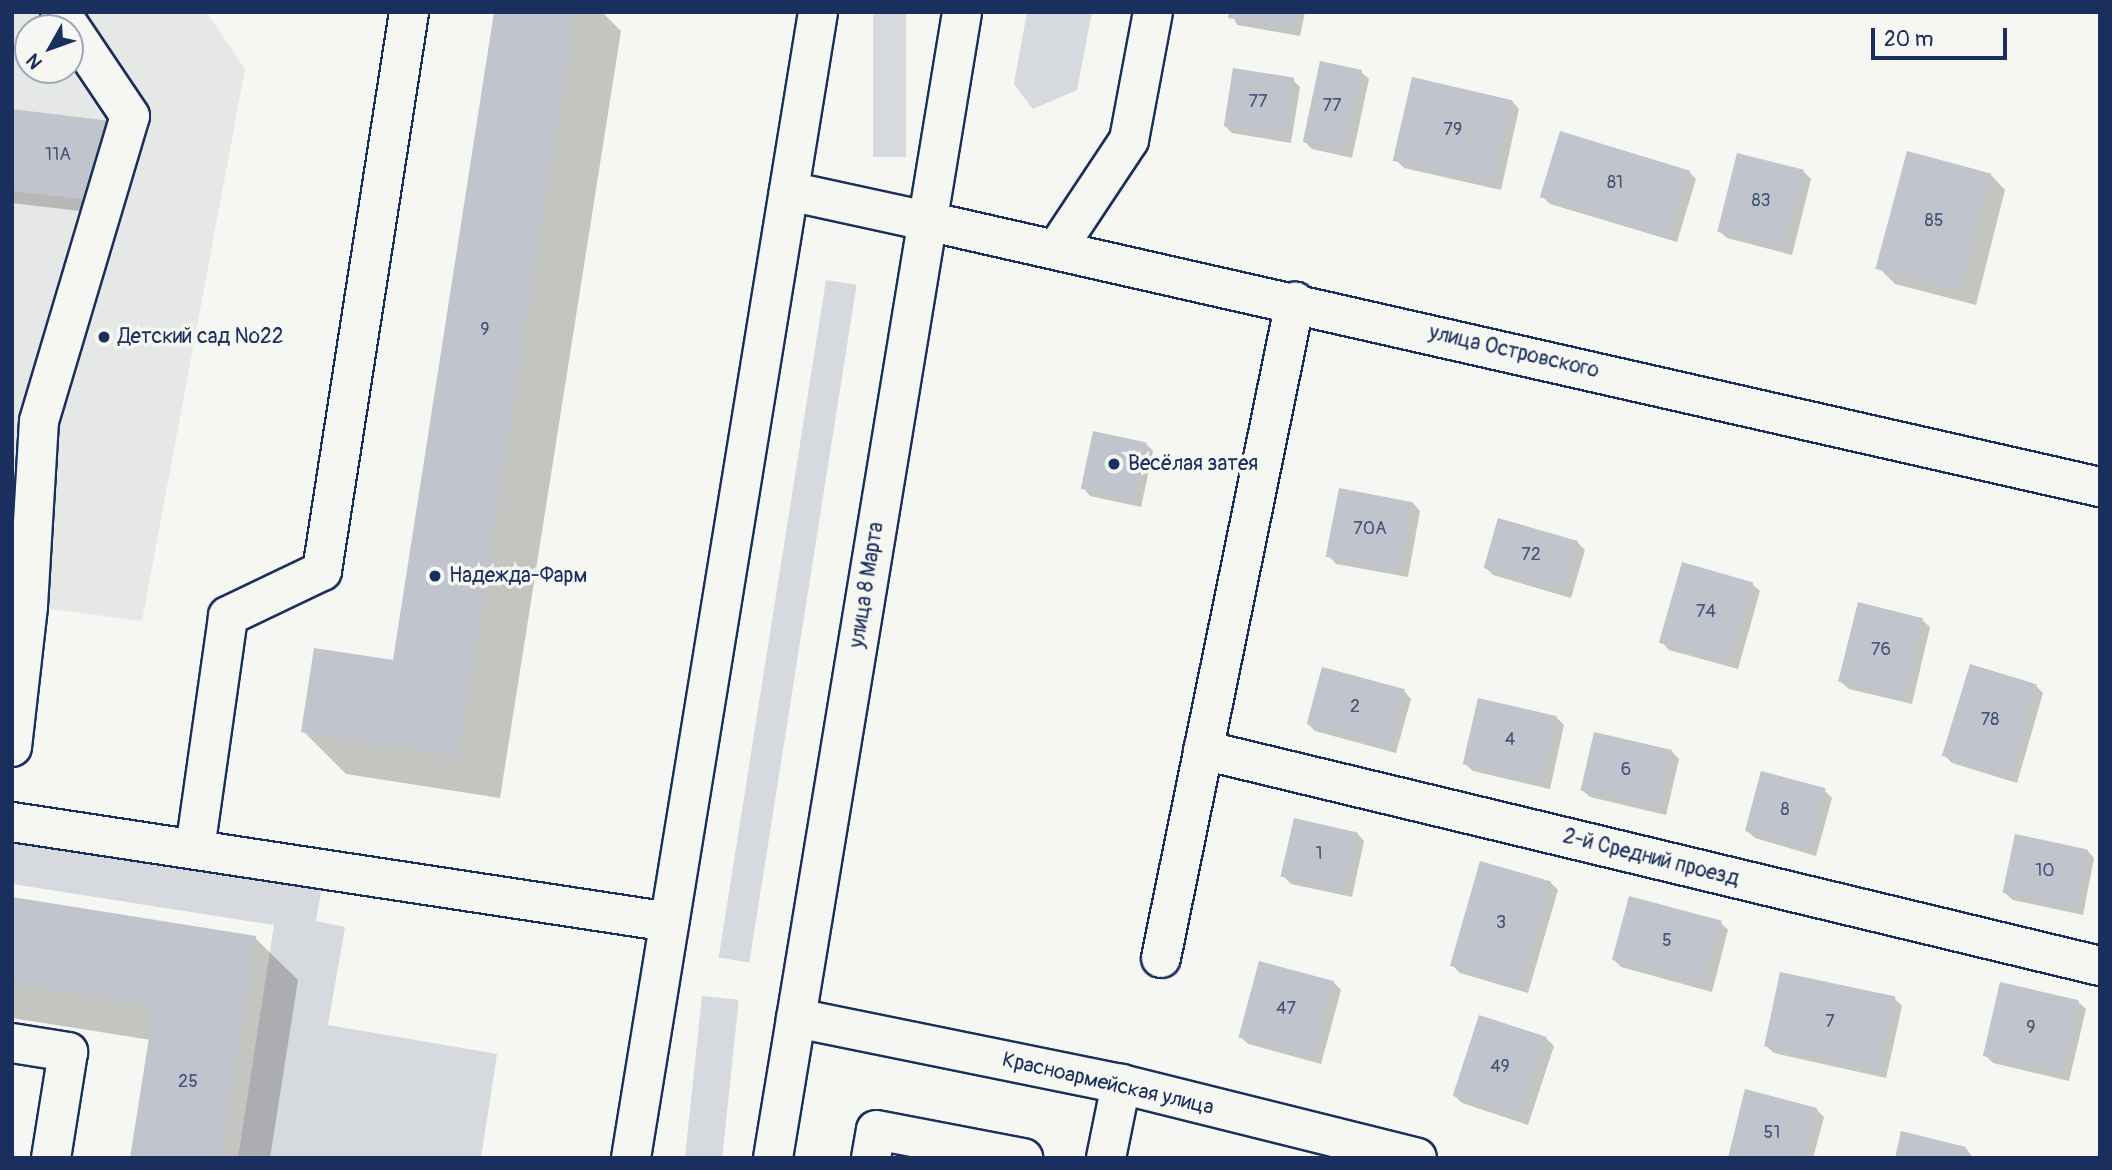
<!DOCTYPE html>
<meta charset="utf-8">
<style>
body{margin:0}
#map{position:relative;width:2112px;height:1170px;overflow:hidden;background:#f6f6f2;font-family:Pangolin,sans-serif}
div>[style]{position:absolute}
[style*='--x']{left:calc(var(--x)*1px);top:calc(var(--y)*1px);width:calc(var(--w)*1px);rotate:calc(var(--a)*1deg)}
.built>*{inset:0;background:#e6e7e7}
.green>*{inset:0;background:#d6d9dd;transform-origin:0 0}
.shadow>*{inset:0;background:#0003}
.building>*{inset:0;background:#c0c4cd;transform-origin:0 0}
.roads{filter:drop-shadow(2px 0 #1b2f5e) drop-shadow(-2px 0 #1b2f5e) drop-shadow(0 2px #1b2f5e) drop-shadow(0 -2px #1b2f5e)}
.minor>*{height:38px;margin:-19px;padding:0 19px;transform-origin:19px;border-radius:19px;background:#f6f6f2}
.major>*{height:38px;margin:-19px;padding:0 19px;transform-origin:19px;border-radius:19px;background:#f6f6f2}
.dots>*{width:19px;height:19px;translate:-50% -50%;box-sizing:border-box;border:4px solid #f6f6f2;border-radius:50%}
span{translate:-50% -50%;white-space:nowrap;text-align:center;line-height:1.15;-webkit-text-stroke:7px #f6f6f2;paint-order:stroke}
.number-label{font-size:18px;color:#44547a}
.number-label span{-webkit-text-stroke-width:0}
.poi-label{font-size:21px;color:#1b2f5e}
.left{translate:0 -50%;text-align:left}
.street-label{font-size:21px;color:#1b2f5e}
.frame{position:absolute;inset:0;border:14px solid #1b2f5e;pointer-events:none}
.north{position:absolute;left:14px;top:14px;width:70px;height:70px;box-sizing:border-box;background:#f6f6f2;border:2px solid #9ea6b7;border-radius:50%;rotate:230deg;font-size:19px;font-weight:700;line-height:28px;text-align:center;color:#1b2f5e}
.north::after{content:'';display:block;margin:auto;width:24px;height:32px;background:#1b2f5e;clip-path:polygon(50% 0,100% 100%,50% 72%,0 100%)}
.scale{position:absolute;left:1871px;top:28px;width:136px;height:32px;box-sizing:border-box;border:4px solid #1b2f5e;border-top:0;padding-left:9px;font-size:21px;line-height:24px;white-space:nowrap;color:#1b2f5e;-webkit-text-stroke:5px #f6f6f2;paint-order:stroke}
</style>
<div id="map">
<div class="built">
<i style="clip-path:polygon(evenodd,12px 12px,206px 12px,245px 69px,142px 621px,12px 604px,12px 12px,28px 28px,70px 28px,70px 70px,28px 70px,28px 28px)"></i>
</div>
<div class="green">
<i style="left:873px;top:12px;width:33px;height:145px"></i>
<i style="clip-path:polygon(1027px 12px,1092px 12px,1077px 90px,1033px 109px,1014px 84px)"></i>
<i style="left:826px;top:280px;width:31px;height:686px;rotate:9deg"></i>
<i style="clip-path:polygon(12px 840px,322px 885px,316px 921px,345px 927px,328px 1025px,497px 1054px,481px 1158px,238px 1158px,274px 925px,12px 884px)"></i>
<i style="left:702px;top:996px;width:37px;height:164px;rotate:6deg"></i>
</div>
<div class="shadow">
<i style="clip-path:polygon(496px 12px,602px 12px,621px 31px,500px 798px,346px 774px,303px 731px,394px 662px)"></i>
<i style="clip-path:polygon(1231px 12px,1305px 12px,1300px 36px,1237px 25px)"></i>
<i style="clip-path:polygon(1361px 72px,1369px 79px,1352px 158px,1312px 149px,1304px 141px)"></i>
<i style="clip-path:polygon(1293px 80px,1300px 87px,1291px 143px,1232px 133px,1225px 126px)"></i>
<i style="clip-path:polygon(1512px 101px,1519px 109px,1501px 190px,1404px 168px,1396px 160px)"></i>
<i style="clip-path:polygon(12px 111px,113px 215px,12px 203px)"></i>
<i style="clip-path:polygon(1803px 171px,1811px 179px,1792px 255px,1727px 238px,1719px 231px)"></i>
<i style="clip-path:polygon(1689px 172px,1696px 179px,1677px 242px,1550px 204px,1542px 196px)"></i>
<i style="clip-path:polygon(1990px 174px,2005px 190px,1976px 305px,1895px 284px,1880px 269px)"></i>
<i style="clip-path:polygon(1146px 444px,1153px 451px,1141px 507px,1090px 496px,1083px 488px)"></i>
<i style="clip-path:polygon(1413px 503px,1420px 511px,1408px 577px,1336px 564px,1329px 556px)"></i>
<i style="clip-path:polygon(1577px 542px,1585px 550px,1571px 598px,1493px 575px,1486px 568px)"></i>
<i style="clip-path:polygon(1752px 584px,1760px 591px,1738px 669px,1669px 650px,1662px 642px)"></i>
<i style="clip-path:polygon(1922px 620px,1930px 627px,1912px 704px,1849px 689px,1841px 682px)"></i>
<i style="clip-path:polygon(2036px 686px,2043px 693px,2017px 783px,1952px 763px,1945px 756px)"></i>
<i style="clip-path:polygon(1404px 691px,1411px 699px,1396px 753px,1315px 731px,1308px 724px)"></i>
<i style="clip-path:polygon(1556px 717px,1564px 725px,1550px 789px,1473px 771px,1465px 764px)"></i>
<i style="clip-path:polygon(1671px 751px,1679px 759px,1666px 815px,1590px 797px,1582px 790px)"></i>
<i style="clip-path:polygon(1825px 791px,1832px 798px,1816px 856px,1755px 838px,1747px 831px)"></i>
<i style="clip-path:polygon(1357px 833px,1364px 841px,1352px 897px,1291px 884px,1283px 876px)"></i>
<i style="clip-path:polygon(2087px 850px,2094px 858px,2083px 915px,2013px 900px,2005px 893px)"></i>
<i style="clip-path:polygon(1550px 882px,1558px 890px,1528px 993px,1460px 973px,1452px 965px)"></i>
<i style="clip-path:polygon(12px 899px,255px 938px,298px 980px,270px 1158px,132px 1158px,151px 1040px,12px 1018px)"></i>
<i style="clip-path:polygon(1721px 923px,1728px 930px,1712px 992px,1621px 967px,1614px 960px)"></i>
<i style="clip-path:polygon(1333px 982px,1341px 990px,1321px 1064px,1248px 1044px,1241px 1037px)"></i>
<i style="clip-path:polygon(1895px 999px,1902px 1006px,1886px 1078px,1774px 1053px,1766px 1046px)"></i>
<i style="clip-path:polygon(2078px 1002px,2086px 1009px,2069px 1081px,1993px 1063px,1986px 1056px)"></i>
<i style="clip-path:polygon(1546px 1038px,1554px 1046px,1528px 1125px,1462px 1103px,1455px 1096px)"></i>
<i style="clip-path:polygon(1816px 1109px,1824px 1117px,1813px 1158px,1729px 1158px)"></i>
<i style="clip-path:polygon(1966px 1148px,1973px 1158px,1896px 1158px)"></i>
</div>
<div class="building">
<i style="clip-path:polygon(494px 12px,575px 12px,458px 757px,301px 732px,314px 648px,393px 660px)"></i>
<i style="clip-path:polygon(1229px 12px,1296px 12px,1293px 29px,1228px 18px)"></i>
<i style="left:1320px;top:61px;width:43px;height:83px;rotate:12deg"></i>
<i style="left:1233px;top:68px;width:62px;height:59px;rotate:9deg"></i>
<i style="left:1412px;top:77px;width:103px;height:86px;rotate:13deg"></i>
<i style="left:12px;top:109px;width:97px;height:81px;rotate:7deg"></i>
<i style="left:1560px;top:131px;width:136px;height:69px;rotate:17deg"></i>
<i style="left:1907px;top:151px;width:87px;height:122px;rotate:15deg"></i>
<i style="left:1737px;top:153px;width:69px;height:81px;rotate:14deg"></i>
<i style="left:1093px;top:431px;width:55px;height:59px;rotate:12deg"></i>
<i style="left:1339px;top:488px;width:75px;height:70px;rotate:11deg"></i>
<i style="left:1498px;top:518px;width:83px;height:52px;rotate:16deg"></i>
<i style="left:1682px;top:562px;width:74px;height:84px;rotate:16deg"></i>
<i style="left:1858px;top:602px;width:67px;height:82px;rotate:14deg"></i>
<i style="left:1970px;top:664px;width:70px;height:96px;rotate:17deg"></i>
<i style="left:1322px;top:667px;width:86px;height:59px;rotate:15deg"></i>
<i style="left:1478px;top:698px;width:81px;height:68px;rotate:13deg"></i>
<i style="left:1594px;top:732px;width:80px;height:60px;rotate:13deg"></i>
<i style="left:1761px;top:771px;width:67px;height:62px;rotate:15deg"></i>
<i style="left:1294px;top:818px;width:65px;height:60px;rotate:13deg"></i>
<i style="left:2015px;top:834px;width:74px;height:60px;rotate:12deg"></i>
<i style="left:1480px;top:861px;width:74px;height:109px;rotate:16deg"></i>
<i style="left:1629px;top:896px;width:96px;height:66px;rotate:15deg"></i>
<i style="clip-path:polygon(12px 897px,256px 936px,221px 1158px,130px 1158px,154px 1006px,12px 983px)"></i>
<i style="left:1259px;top:961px;width:78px;height:79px;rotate:15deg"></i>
<i style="left:1780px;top:972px;width:118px;height:76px;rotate:12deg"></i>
<i style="left:2000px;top:982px;width:81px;height:76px;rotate:13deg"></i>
<i style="left:1479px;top:1015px;width:71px;height:85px;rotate:18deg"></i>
<i style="clip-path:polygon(1745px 1089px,1817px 1108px,1804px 1158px,1728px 1158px)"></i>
<i style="clip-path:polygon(1901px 1131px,1966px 1147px,1964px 1158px,1895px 1158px)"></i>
</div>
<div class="roads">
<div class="minor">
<i style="--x:927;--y:221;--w:1203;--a:12.78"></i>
<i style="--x:1056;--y:250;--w:132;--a:-56.4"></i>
<i style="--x:1129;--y:140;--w:130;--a:-79.4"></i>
<i style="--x:12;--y:747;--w:142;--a:-83.5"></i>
<i style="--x:28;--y:606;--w:185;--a:-86.6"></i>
<i style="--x:39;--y:421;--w:318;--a:-73.4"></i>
<i style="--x:130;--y:116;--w:125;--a:-123.9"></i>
<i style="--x:1203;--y:750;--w:923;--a:13.54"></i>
<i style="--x:12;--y:822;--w:665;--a:8.65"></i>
<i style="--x:195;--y:849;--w:235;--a:-81.9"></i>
<i style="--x:228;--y:616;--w:104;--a:-25.6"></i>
<i style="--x:322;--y:571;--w:566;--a:-81.15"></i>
<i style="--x:1161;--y:958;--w:670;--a:-78.46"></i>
<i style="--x:796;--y:1018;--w:332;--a:11.5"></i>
<i style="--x:1121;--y:1084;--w:305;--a:14"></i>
<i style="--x:12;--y:1043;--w:57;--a:9.1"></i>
<i style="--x:68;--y:1052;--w:107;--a:99.1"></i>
<i style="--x:871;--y:1158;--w:28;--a:-80"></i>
<i style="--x:876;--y:1130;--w:150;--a:10.8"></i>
<i style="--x:1106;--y:1158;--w:76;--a:-78.5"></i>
</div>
<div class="major">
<i style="--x:789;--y:191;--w:141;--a:12.3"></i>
<i style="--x:631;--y:1158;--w:1161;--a:-80.73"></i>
<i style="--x:773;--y:1158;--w:1161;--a:-80.63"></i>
</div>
</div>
<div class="dots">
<i style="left:104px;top:337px;background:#1b2f5e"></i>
<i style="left:1114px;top:464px;background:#1b2f5e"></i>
<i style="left:435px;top:576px;background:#1b2f5e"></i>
</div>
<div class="number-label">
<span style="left:1258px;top:102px">77</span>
<span style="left:1332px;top:106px">77</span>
<span style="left:1453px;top:130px">79</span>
<span style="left:58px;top:155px">11А</span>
<span style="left:1615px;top:183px">81</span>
<span style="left:1761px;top:201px">83</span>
<span style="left:1934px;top:221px">85</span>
<span style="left:485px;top:330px">9</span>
<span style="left:1370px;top:529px">70А</span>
<span style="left:1531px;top:555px">72</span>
<span style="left:1706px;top:612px">74</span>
<span style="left:1881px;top:650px">76</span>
<span style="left:1355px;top:707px">2</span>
<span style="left:1990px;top:720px">78</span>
<span style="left:1510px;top:740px">4</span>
<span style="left:1626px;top:770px">6</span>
<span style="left:1785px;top:810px">8</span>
<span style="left:1319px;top:854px">1</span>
<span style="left:2045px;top:871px">10</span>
<span style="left:1501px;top:923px">3</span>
<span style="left:1667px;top:941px">5</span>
<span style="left:1286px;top:1009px">47</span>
<span style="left:1830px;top:1022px">7</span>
<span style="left:2031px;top:1028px">9</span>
<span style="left:1500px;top:1067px">49</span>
<span style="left:188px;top:1082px">25</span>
<span style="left:1772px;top:1133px">51</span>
</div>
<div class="poi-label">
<span class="left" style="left:118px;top:337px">Детский сад №22</span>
<span class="left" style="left:1128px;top:464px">Весёлая затея</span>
<span class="left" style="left:449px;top:576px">Надежда-Фарм</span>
</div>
<div class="street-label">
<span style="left:1514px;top:352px;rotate:13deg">улица Островского</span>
<span style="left:867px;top:585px;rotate:-81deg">улица 8 Марта</span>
<span style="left:1651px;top:858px;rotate:14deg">2-й Средний проезд</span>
<span style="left:1108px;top:1084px;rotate:13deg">Красноармейская улица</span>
</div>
<div class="frame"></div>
<div class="north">N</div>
<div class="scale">20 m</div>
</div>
